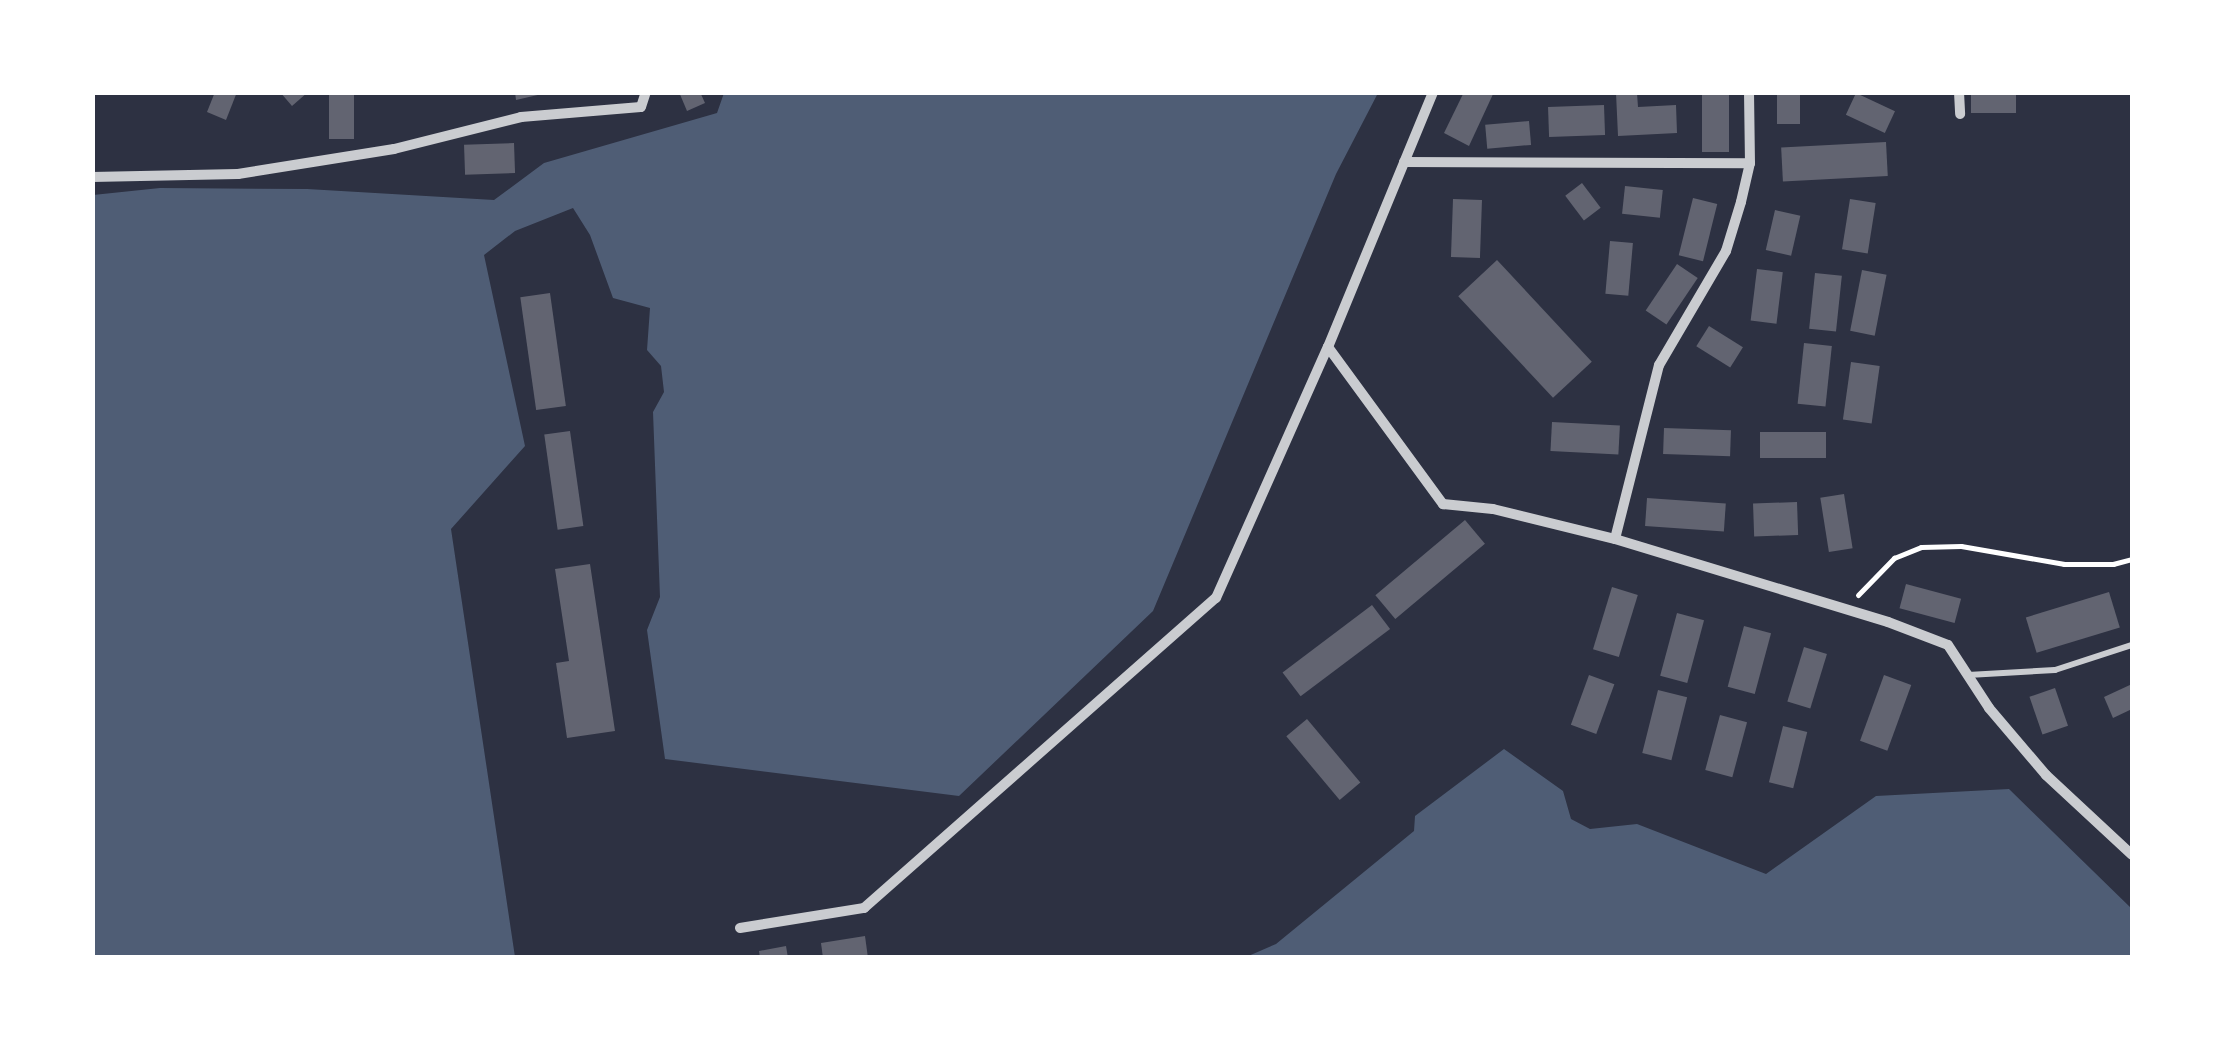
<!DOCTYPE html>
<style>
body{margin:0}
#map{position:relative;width:2225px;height:1050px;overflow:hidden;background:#2d3142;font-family:Cabin,sans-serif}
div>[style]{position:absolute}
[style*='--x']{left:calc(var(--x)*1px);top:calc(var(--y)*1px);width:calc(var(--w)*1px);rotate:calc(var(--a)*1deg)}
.water>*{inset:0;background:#4f5d75}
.building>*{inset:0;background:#626471;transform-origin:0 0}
.path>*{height:5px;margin:-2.5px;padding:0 2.5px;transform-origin:2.5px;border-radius:2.5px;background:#fff}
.service>*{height:6px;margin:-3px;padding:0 3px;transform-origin:3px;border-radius:3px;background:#caccd0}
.minor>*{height:10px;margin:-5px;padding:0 5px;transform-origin:5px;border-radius:5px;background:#caccd0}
span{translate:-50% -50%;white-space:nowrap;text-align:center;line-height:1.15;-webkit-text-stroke:10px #fff;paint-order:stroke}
.frame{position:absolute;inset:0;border:95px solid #fff;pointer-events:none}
</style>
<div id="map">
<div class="water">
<i style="clip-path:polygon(724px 93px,1378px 93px,1336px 174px,1153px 611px,959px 796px,665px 759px,647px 630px,660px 597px,653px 412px,664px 392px,661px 366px,647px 350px,650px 308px,613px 298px,590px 235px,573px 208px,515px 231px,484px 255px,525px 446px,451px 529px,515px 957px,93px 957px,93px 195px,160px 188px,307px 189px,494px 200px,544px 163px,717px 113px)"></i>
<i style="clip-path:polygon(1504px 749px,1563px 791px,1571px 819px,1590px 829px,1637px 824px,1766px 874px,1876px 796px,2009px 789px,2132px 909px,2132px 957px,1246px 957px,1276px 944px,1414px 831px,1415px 816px)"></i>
</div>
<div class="building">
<i style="clip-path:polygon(215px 92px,237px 92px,226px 120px,207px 112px)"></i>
<i style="clip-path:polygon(280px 92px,308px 92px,292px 106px)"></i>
<i style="clip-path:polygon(515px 92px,541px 92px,542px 94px,516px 100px)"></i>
<i style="clip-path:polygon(679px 92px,700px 92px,705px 103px,687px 111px)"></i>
<i style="clip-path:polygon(1464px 92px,1494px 92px,1469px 146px,1444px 133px)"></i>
<i style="left:1777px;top:92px;width:23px;height:32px"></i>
<i style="left:1971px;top:92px;width:45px;height:21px"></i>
<i style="clip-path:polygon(1616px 93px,1637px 93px,1638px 107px,1676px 105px,1677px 133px,1618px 136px)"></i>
<i style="left:1702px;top:93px;width:27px;height:59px"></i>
<i style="left:1856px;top:93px;width:43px;height:24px;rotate:25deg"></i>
<i style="left:329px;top:95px;width:25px;height:44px"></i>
<i style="left:1604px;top:105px;width:30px;height:56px;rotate:88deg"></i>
<i style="left:1529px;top:121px;width:24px;height:44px;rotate:85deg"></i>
<i style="left:1886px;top:142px;width:34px;height:105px;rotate:87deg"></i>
<i style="left:514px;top:143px;width:30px;height:50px;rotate:88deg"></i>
<i style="left:1582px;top:183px;width:31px;height:21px;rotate:53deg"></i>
<i style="left:1625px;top:186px;width:38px;height:28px;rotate:6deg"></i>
<i style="left:1693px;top:198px;width:25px;height:59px;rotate:14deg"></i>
<i style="left:1453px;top:199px;width:29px;height:58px;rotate:2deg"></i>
<i style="left:1850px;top:199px;width:26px;height:51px;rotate:9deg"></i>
<i style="left:1775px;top:210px;width:26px;height:41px;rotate:13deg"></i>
<i style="left:1610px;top:241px;width:23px;height:53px;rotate:5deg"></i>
<i style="left:1497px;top:260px;width:139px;height:53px;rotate:47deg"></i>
<i style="left:1677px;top:264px;width:25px;height:56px;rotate:34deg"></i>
<i style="left:1757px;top:269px;width:26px;height:52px;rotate:7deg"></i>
<i style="left:1862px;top:270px;width:25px;height:62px;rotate:11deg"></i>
<i style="left:1815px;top:273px;width:27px;height:56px;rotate:6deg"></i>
<i style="left:550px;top:293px;width:114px;height:30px;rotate:82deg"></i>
<i style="left:1709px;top:326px;width:40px;height:24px;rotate:32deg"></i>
<i style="left:1804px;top:343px;width:28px;height:61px;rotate:6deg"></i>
<i style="left:1851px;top:362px;width:29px;height:58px;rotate:8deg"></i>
<i style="left:1552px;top:422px;width:68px;height:29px;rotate:3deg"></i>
<i style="left:1664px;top:428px;width:67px;height:26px;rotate:2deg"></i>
<i style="left:570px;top:431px;width:96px;height:26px;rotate:82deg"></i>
<i style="left:1760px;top:432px;width:66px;height:26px"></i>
<i style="left:1844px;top:494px;width:55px;height:24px;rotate:81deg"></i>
<i style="left:1647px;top:498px;width:79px;height:28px;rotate:4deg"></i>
<i style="left:1797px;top:502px;width:33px;height:44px;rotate:88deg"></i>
<i style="left:1465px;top:520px;width:31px;height:117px;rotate:50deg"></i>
<i style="clip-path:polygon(590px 564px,615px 731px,567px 738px,556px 663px,569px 661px,555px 569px)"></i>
<i style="left:1906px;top:584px;width:57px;height:25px;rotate:15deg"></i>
<i style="left:1612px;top:587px;width:27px;height:65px;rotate:17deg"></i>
<i style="left:2109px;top:592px;width:37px;height:87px;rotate:73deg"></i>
<i style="left:1372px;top:605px;width:30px;height:112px;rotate:53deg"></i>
<i style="left:1677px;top:613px;width:28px;height:65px;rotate:15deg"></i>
<i style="left:1744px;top:626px;width:28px;height:63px;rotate:15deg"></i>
<i style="left:1804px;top:647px;width:24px;height:57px;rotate:17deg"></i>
<i style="left:1589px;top:675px;width:27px;height:53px;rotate:20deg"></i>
<i style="left:1884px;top:675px;width:29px;height:70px;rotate:20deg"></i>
<i style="clip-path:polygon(2132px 684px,2132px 709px,2113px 718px,2104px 697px)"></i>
<i style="left:2055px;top:688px;width:40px;height:27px;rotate:71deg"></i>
<i style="left:1658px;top:690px;width:30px;height:65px;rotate:14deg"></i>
<i style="left:1720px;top:715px;width:28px;height:57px;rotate:15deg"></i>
<i style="left:1307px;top:719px;width:83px;height:27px;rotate:50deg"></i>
<i style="left:1783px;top:726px;width:25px;height:58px;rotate:14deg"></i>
<i style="clip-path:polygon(865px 936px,868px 958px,823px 958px,821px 943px)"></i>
<i style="clip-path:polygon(786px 946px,788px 958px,760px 958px,759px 951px)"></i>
</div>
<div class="path">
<i style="--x:1858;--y:595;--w:52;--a:-45.8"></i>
<i style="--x:1894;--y:558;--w:29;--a:-22"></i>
<i style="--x:1921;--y:547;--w:40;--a:-1.4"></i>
<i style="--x:1961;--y:546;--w:105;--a:9.9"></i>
<i style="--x:2064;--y:564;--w:49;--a:0"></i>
<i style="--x:2113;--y:564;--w:20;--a:-15"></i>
</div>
<div class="service">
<i style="--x:1968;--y:675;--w:87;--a:-3.3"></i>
<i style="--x:2055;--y:670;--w:81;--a:-18"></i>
</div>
<div class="minor">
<i style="--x:1749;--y:92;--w:71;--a:89.2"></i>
<i style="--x:1750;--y:163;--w:40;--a:103"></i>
<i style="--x:1741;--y:202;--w:51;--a:107"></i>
<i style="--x:1726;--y:251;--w:132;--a:120.4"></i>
<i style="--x:1659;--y:365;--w:179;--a:104.2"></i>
<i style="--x:1615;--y:539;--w:285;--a:16.9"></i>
<i style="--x:1888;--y:622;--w:64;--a:21"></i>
<i style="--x:1948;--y:645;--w:75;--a:56.9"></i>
<i style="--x:1989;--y:708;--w:88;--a:49.6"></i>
<i style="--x:2046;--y:775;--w:117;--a:42.9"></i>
<i style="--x:1959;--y:92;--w:22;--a:87"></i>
<i style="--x:1404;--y:162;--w:346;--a:0.2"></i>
<i style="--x:92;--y:177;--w:146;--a:-1.2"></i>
<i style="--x:238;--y:174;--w:158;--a:-9.1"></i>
<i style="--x:394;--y:149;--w:131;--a:-14.1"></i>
<i style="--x:521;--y:117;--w:120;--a:-4.8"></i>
<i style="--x:641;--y:107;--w:16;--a:-72"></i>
<i style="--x:1328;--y:347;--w:195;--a:53.8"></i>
<i style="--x:1443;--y:504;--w:50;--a:5.7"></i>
<i style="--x:1493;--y:509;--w:126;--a:13.8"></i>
<i style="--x:740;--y:928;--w:126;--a:-9.2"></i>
<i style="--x:864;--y:908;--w:469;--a:-41.4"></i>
<i style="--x:1216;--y:598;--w:275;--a:-66"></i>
<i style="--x:1328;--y:347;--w:276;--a:-67.6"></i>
</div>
<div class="frame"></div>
</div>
